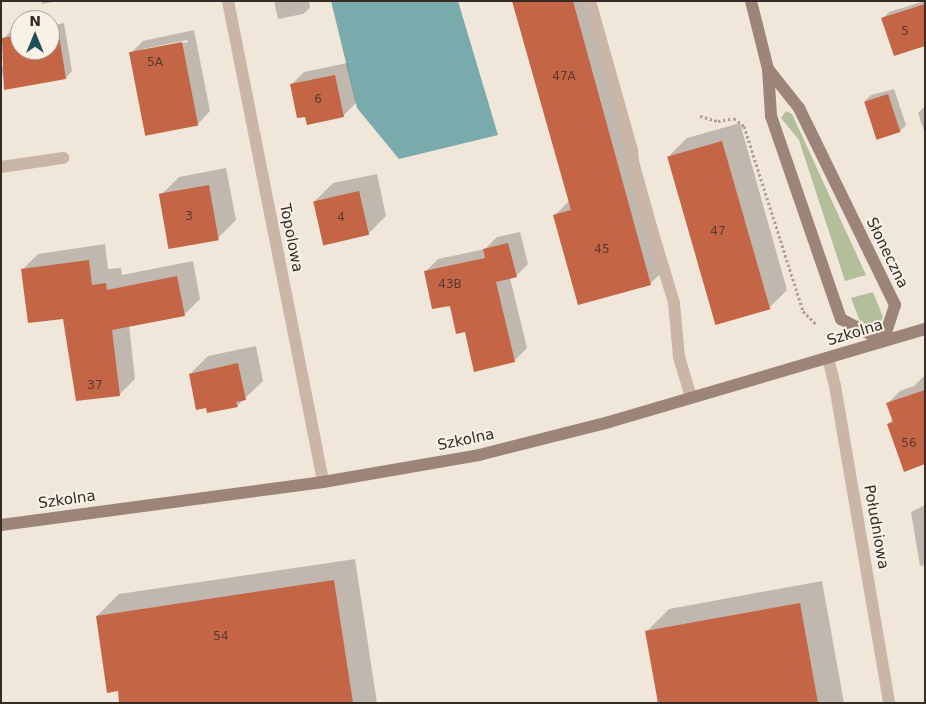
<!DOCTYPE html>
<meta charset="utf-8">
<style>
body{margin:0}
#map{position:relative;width:926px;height:704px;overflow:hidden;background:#f1e6da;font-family:"DejaVu Sans",sans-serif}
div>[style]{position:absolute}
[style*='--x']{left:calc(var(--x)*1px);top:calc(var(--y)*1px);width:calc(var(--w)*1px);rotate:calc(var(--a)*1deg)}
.green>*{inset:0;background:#b3bf9a}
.water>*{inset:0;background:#79abad}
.shadow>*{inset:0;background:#0003}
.building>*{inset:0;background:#c46545;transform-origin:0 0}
.path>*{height:3px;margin-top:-1.5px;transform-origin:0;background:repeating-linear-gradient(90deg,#b4a090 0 2.5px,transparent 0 5px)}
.lane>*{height:12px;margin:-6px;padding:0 6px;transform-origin:6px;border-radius:6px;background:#c9b6a6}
.street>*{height:12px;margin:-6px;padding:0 6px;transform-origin:6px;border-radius:6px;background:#c9b6a6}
.secondary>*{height:12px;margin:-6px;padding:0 6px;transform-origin:6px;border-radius:6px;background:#9c8578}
span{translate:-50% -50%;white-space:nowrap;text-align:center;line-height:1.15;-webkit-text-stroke:4px #f9f0e6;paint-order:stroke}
.number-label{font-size:12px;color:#593a2e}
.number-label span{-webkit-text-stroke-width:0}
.street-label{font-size:15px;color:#352b27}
.frame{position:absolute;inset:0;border:2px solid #352b27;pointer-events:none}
.north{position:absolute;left:10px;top:10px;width:50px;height:50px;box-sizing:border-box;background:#f9f0e6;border:1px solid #aba19a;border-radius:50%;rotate:0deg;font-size:14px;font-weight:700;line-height:20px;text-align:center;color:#352b27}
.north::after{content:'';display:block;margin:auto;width:18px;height:22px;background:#1d5155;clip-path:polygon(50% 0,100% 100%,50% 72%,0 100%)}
</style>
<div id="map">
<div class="green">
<i style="clip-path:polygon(786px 111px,792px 114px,866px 275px,845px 281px,799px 140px,781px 118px)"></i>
<i style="clip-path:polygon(873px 292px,883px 317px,879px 325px,870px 328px,859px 319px,851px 298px)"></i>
</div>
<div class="water">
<i style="clip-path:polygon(331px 1px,458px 1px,498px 135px,399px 159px,357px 108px)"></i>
</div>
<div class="shadow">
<i style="clip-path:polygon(41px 1px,59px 1px,42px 4px)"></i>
<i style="clip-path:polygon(274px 1px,309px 1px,310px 8px,303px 14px,278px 19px)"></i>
<i style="clip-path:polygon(514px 1px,595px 1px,668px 266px,650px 284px,555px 215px,570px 200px)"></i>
<i style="clip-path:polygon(925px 1px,925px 45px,883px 18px,889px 12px)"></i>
<i style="clip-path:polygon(64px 23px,72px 71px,66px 78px,5px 88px,1px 68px,7px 59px,4px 38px,10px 32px,20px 30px,20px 50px,50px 50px,50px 26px)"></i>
<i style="clip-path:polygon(evenodd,194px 30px,210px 111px,198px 124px,130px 54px,143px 41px,194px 30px,187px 40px,188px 42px,143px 52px,143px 49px,187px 40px)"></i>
<i style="clip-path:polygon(347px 63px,356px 103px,343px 116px,306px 115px,291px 85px,304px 72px)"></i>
<i style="clip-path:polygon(894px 89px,906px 125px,900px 131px,876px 138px,865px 101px,871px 95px)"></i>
<i style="clip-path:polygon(925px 106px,925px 134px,918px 113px)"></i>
<i style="clip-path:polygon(740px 123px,787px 290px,769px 308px,669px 156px,687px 138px)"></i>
<i style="clip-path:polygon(226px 168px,236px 220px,218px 238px,161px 195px,179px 177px)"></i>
<i style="clip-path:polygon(377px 174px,386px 216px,368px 234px,315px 201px,333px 183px)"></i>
<i style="clip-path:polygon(520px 232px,528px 264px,516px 276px,510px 278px,527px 348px,514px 361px,466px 331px,425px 272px,438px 259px,485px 249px,497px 237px)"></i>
<i style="clip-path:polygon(105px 244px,108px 269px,121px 268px,122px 275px,193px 261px,200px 299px,184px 315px,129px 325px,135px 379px,119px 395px,64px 317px,22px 270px,38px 254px)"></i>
<i style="clip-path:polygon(256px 346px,263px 381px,237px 406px,190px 374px,208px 356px)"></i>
<i style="clip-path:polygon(925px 375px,925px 463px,888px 424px,893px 419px,888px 403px,900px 391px,914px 386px)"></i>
<i style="clip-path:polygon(925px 505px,925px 565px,920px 566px,911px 512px)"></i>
<i style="clip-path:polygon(355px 559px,377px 703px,136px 703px,97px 616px,119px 594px)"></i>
<i style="clip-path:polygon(822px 581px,844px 703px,660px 703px,646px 632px,669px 609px)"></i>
</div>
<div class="building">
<i style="clip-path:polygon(512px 1px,573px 1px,651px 285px,578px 305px,553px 215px,571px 210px)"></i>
<i style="clip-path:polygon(925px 4px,925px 46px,894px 56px,881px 18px)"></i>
<i style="clip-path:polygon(58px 29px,66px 79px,4px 90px,2px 38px,20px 35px,20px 50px,50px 50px,50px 30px)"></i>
<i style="left:182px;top:42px;width:85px;height:54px;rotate:79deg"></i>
<i style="clip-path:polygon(335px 75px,344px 117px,307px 125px,305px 117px,297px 118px,290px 84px)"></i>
<i style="left:888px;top:94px;width:40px;height:25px;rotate:72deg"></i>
<i style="left:722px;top:141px;width:175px;height:57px;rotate:74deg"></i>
<i style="left:209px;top:185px;width:56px;height:51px;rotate:80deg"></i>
<i style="left:359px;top:191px;width:45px;height:47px;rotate:77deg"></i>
<i style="clip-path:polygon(508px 243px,517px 277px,496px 282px,515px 362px,474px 372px,465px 332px,456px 334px,450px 306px,432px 309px,424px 271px,485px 258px,483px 249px)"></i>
<i style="clip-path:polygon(89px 260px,92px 285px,106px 283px,107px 290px,177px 276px,185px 316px,112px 330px,120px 396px,76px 401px,63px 319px,28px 323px,21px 269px)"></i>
<i style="clip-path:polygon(238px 363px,246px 400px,236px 402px,238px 407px,207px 413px,206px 408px,196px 410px,189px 374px)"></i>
<i style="clip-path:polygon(925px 390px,925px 464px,904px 472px,887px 424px,893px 422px,886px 403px)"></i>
<i style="clip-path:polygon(334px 580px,353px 703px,119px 703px,118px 691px,107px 693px,96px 616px)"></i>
<i style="clip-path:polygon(800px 603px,818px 703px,658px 703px,645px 631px)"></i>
</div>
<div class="path">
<i style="--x:700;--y:116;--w:19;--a:16"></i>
<i style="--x:718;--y:121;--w:16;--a:-11"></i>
<i style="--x:734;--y:118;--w:13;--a:39"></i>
<i style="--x:744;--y:126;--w:194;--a:72.3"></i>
<i style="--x:803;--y:311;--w:18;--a:45"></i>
</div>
<div class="lane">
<i style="--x:590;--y:1;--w:155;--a:74.3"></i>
<i style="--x:632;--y:150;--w:21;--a:85"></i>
<i style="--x:634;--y:171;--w:138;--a:73.1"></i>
<i style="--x:674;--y:303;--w:54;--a:84.7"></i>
<i style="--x:679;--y:357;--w:42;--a:73.3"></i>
</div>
<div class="street">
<i style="--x:228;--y:1;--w:490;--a:78.8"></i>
<i style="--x:1;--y:167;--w:63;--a:-8.3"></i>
<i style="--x:828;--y:358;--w:29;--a:76"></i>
<i style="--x:835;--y:386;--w:322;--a:80.3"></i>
</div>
<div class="secondary">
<i style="--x:751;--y:1;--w:70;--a:76"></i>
<i style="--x:768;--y:69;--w:47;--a:86.3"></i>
<i style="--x:771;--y:116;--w:215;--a:71"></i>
<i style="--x:841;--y:319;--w:47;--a:27.6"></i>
<i style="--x:768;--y:69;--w:50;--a:51.5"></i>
<i style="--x:799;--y:108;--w:219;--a:64"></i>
<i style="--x:895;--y:305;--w:38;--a:108"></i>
<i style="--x:1;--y:525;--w:325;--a:-7.6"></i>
<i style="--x:323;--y:482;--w:158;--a:-9.8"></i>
<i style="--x:479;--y:455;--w:134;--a:-14.2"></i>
<i style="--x:609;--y:422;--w:329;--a:-16.4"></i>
</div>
<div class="number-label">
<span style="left:905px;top:32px">5</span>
<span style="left:155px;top:63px">5A</span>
<span style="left:564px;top:77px">47A</span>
<span style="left:318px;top:100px">6</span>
<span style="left:189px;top:217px">3</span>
<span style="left:341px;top:218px">4</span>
<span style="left:718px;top:232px">47</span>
<span style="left:602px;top:250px">45</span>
<span style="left:450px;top:285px">43B</span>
<span style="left:95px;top:386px">37</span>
<span style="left:909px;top:444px">56</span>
<span style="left:221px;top:637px">54</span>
</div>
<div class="street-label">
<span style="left:291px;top:238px;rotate:79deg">Topolowa</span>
<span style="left:887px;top:253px;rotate:64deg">Słoneczna</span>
<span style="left:855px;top:333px;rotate:-17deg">Szkolna</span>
<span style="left:466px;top:440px;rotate:-12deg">Szkolna</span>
<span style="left:67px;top:500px;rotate:-8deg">Szkolna</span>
<span style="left:876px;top:527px;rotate:80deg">Południowa</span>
</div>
<div class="frame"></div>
<div class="north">N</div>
</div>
